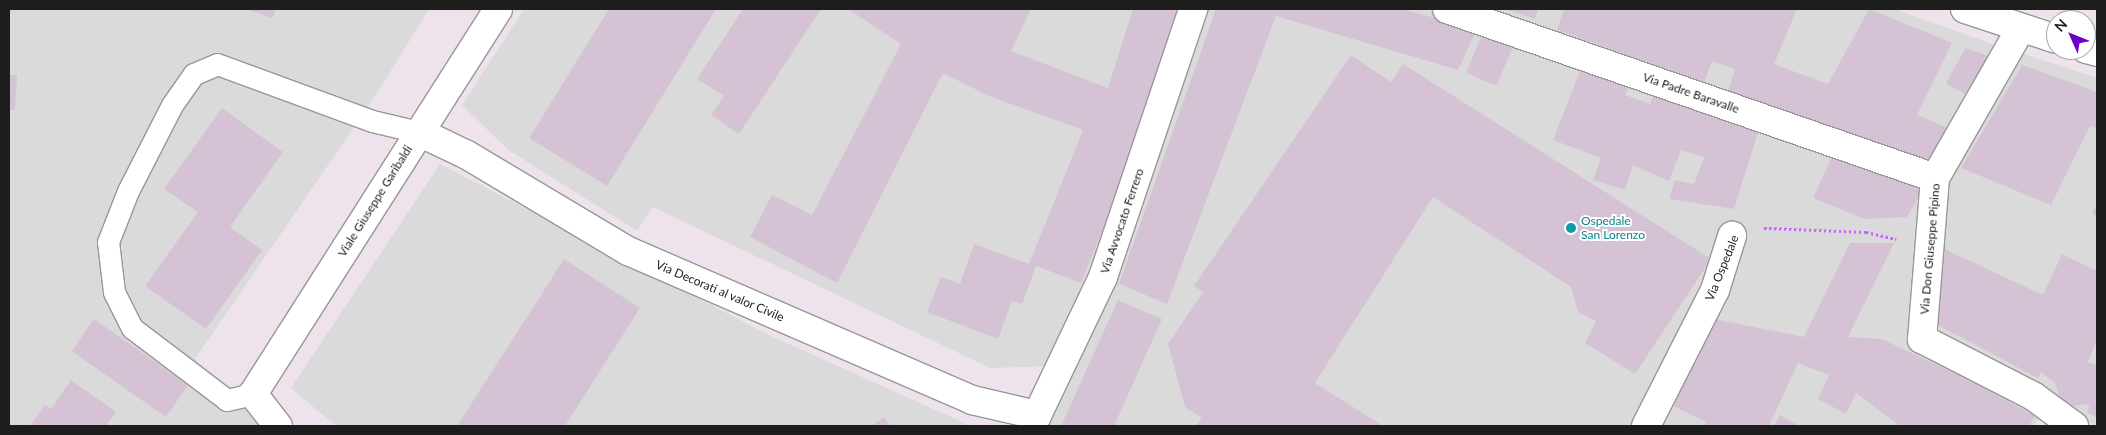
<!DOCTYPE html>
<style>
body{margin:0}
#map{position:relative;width:2106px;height:435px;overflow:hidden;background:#eee2ec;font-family:Lato,sans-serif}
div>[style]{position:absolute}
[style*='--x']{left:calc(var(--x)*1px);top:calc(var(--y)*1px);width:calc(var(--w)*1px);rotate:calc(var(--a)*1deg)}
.residential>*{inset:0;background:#dadadb}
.building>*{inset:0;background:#d5c3d5;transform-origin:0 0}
.path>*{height:3px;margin-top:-1.5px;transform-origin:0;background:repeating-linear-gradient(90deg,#c865fc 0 2.5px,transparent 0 5px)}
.roads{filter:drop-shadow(1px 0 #979797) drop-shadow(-1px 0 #979797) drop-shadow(0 1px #979797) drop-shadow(0 -1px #979797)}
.service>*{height:21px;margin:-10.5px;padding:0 10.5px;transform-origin:10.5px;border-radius:10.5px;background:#fff}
.minor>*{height:28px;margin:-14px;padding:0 14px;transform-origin:14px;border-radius:14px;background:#fff}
.dots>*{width:14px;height:14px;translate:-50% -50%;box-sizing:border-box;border:2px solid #fff;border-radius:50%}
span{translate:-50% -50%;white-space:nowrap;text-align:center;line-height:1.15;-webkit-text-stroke:4px #fff;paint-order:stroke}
.street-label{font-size:12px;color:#1d1d1d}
.culture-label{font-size:12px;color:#0d838f}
.left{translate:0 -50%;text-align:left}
.frame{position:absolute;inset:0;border:10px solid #1d1d1d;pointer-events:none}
.north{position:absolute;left:2046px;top:10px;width:50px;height:50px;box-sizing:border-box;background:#fff;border:1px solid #a5a5a5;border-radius:50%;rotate:314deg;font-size:14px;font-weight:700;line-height:20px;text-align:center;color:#1d1d1d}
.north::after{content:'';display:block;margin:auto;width:18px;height:22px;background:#6f00ca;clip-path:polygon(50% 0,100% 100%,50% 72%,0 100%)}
</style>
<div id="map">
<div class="residential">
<i style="clip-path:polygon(9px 9px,429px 9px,374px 98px,195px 359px,263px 426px,9px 426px)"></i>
<i style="clip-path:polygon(524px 9px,1188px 9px,1142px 150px,1050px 366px,990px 368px,653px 207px,637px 231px,507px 149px,462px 105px)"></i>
<i style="clip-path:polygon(1209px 9px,1423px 9px,1480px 25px,1932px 182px,1919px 344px,2042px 412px,2034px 426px,1049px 426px)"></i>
<i style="clip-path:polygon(1470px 9px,1895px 9px,2003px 48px,1931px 171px)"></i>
<i style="clip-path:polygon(2024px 54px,2097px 78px,2097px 426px,2068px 414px,2034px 385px,1930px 328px,1942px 186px,1954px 156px)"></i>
<i style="clip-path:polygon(440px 164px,769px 335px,971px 426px,336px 426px,291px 388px)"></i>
</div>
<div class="building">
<i style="clip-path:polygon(246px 9px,276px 9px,272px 18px)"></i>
<i style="clip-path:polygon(609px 9px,716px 9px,607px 186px,529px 138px)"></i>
<i style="clip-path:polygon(743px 9px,821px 9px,739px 134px,711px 115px,724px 96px,697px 79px)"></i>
<i style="clip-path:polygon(848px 9px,1031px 9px,1011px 51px,1108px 88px,1133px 9px,1180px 9px,1136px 148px,1081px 283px,1036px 266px,1022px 304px,1012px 301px,998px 339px,927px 312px,941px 277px,960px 284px,974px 244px,1029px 264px,1083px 130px,989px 96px,943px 73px,837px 283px,750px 237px,772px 195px,812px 215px,901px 44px)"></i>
<i style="clip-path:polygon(1216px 9px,1401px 9px,1477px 29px,1458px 70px,1276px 16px,1167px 304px,1119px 284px)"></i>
<i style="clip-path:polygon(1505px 9px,1538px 9px,1535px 19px)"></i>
<i style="clip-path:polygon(1564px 9px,1797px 9px,1774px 64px,1828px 84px,1869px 9px,1952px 43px,1917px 115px,1948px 128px,1929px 160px,1728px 92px,1735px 69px,1712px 61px,1704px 82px,1557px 30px)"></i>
<i style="left:1482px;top:35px;width:33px;height:41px;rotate:23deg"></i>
<i style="clip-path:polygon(1965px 48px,1989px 56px,1965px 94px,1946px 84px)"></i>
<i style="clip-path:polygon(1351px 55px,1391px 82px,1403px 64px,1711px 259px,1635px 374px,1585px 343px,1596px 321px,1578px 312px,1571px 287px,1433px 197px,1315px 383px,1383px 426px,1196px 426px,1202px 418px,1185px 407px,1168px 344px,1203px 292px,1194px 286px)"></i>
<i style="clip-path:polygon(2022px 65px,2097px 92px,2097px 129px,2090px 126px,2051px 205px,1961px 168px)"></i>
<i style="clip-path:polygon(1581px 68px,1629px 87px,1625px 95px,1650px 104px,1656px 89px,1760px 126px,1734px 209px,1669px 199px,1675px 180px,1694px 184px,1704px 157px,1681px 150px,1669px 181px,1633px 165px,1625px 190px,1593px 180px,1601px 158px,1553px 140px)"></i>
<i style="clip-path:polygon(9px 75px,17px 75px,15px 110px,9px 110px)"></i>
<i style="clip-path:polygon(222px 108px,283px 152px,230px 227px,262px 250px,206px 329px,145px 286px,198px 212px,164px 189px)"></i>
<i style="clip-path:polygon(1833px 154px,1925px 186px,1907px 217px,1864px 219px,1813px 198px)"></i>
<i style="clip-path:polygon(2097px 203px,2097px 216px,2092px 214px)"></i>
<i style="clip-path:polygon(1850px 243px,1894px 243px,1848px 337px,1882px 339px,1965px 378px,2035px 416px,2029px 426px,1900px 426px,1856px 393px,1846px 414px,1818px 399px,1829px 375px,1798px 363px,1769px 426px,1704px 426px,1706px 422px,1669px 404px,1709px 318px,1804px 337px)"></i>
<i style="clip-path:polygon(1944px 249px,2043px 295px,2062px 254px,2097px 271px,2097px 339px,2088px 362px,2097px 365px,2097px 417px,2088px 413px,2089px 404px,2073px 406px,2060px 398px,2055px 383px,2041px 372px,2038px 378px,1936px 324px)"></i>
<i style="clip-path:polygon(564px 259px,640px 308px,565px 426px,457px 426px)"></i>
<i style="clip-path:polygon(1118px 300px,1162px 319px,1114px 426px,1061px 426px)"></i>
<i style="left:94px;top:319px;width:115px;height:39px;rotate:35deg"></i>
<i style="clip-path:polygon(71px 380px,116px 412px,106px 426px,30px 426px,45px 405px,51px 409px)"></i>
<i style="clip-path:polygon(1780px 415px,1800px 426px,1774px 426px)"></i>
<i style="clip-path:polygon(884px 417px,891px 426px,872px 426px)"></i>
</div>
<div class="path">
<i style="--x:1764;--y:228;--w:102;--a:2.2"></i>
<i style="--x:1866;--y:232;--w:31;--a:13"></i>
</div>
<div class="roads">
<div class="service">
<i style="--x:253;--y:394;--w:27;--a:167"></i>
<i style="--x:227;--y:400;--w:119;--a:-142.8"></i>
<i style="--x:132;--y:328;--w:40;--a:-116.6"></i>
<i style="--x:114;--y:292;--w:50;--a:-96.8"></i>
<i style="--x:108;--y:242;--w:55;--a:-68.6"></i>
<i style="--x:128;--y:191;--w:97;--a:-62.9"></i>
<i style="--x:172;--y:105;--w:38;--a:-55"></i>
<i style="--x:194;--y:74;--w:25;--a:-23"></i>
<i style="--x:217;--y:64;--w:165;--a:20.2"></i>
<i style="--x:372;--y:121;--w:48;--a:13.2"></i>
</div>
<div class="minor">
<i style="--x:1447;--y:9;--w:516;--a:19.1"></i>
<i style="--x:1965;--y:9;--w:96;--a:18.2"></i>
<i style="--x:2021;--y:28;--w:173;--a:119.8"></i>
<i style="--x:1935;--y:178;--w:162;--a:94.6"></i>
<i style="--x:1922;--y:339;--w:125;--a:27.2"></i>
<i style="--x:2033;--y:396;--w:51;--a:36.2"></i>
<i style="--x:2086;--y:49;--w:11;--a:15"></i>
<i style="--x:419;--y:132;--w:53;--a:25.6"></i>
<i style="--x:467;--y:155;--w:187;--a:30.8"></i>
<i style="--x:628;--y:251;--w:375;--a:23.4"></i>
<i style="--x:972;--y:400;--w:67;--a:13"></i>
<i style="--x:278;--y:426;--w:41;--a:-128"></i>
<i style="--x:253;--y:394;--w:456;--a:-57.5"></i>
<i style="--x:1032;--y:426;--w:165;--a:-64.5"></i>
<i style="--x:1103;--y:277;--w:283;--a:-71.4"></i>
<i style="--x:1646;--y:426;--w:153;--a:-63.1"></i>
<i style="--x:1715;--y:290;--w:57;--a:-72.5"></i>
</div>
</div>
<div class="dots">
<i style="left:1571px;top:228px;background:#0f9aa8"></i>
</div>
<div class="street-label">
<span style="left:1691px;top:93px;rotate:19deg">Via Padre Baravalle</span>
<span style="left:375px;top:201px;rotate:-58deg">Viale Giuseppe Garibaldi</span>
<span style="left:1122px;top:221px;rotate:-71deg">Via Avvocato Ferrero</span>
<span style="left:1930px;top:249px;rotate:-85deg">Via Don Giuseppe Pipino</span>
<span style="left:1722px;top:268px;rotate:-68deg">Via Ospedale</span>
<span style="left:720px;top:291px;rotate:23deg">Via Decorati al valor Civile</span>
</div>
<div class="culture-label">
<span class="left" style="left:1581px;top:228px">Ospedale<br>San Lorenzo</span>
</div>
<div class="frame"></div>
<div class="north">N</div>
</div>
